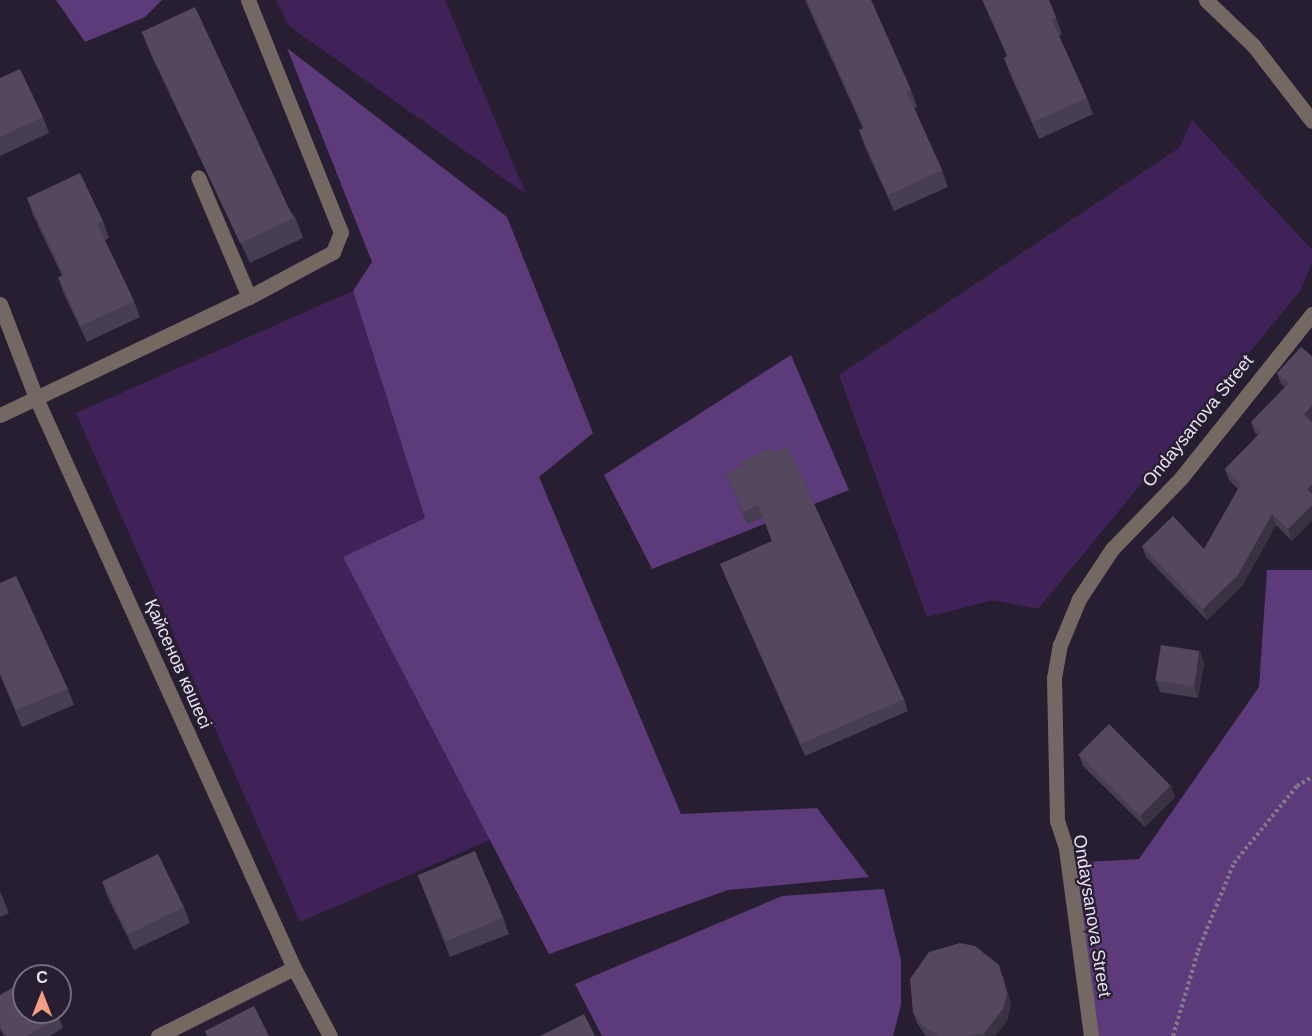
<!DOCTYPE html>
<meta charset="utf-8">
<style>
body{margin:0}
#map{position:relative;width:1312px;height:1036px;overflow:hidden;background:#281e32;font-family:Arial,sans-serif}
div>[style]{position:absolute}
[style*='--x']{left:calc(var(--x)*1px);top:calc(var(--y)*1px);width:calc(var(--w)*1px);rotate:calc(var(--a)*1deg)}
.green>*{inset:0;background:#402258}
.forest>*{inset:0;background:#5d3b7b}
.path>*{height:4px;margin-top:-2px;transform-origin:0;background:repeating-linear-gradient(90deg,#827a8b 0 3px,transparent 0 6px)}
.minor>*{height:15px;margin:-7.5px;padding:0 7.5px;transform-origin:7.5px;border-radius:7.5px;background:#746862}
.wall>*{inset:0;background:#473e51}
.shaded-wall>*{inset:0;background:#3a3242}
.building>*{inset:0;background:#53485e;transform-origin:0 0}
span{translate:-50% -50%;white-space:nowrap;text-align:center;line-height:1.15;-webkit-text-stroke:4.5px #281e32;paint-order:stroke}
.street-label{font-size:18px;color:#e7e1ef}
.north{position:absolute;left:12px;top:964px;width:60px;height:60px;box-sizing:border-box;background:#281e32;border:2px solid #746c7e;border-radius:50%;rotate:0deg;font-size:16px;font-weight:700;line-height:24px;text-align:center;color:#e7e1ef}
.north::after{content:'';display:block;margin:auto;width:21px;height:27px;background:#f39f83;clip-path:polygon(50% 0,100% 100%,50% 72%,0 100%)}
</style>
<div id="map">
<div class="green">
<i style="clip-path:polygon(276px 0,445px 0,526px 194px,289px 26px)"></i>
<i style="clip-path:polygon(1192px 120px,1312px 250px,1312px 263px,1300px 291px,1038px 609px,994px 600px,927px 617px,839px 375px,1179px 148px)"></i>
<i style="clip-path:polygon(353px 291px,425px 518px,343px 557px,490px 840px,300px 922px,76px 413px)"></i>
</div>
<div class="forest">
<i style="clip-path:polygon(56px 0,162px 0,145px 17px,85px 42px)"></i>
<i style="clip-path:polygon(287px 48px,507px 217px,593px 433px,539px 477px,681px 814px,817px 808px,869px 877px,728px 890px,549px 954px,343px 557px,425px 518px,353px 291px,372px 262px)"></i>
<i style="clip-path:polygon(791px 355px,849px 490px,652px 569px,604px 475px)"></i>
<i style="clip-path:polygon(1267px 570px,1312px 570px,1312px 1036px,1093px 1036px,1068px 863px,1139px 859px,1259px 687px)"></i>
<i style="clip-path:polygon(884px 889px,901px 960px,901px 1005px,893px 1036px,602px 1036px,575px 984px,782px 896px)"></i>
</div>
<div class="path">
<i style="--x:1173;--y:1036;--w:89;--a:-73.6"></i>
<i style="--x:1198;--y:951;--w:95;--a:-67.8"></i>
<i style="--x:1234;--y:863;--w:99;--a:-50.7"></i>
<i style="--x:1297;--y:786;--w:17;--a:-31"></i>
</div>
<div class="minor">
<i style="--x:248;--y:0;--w:250;--a:68.2"></i>
<i style="--x:341;--y:232;--w:22;--a:112"></i>
<i style="--x:333;--y:252;--w:95;--a:151.8"></i>
<i style="--x:1206;--y:0;--w:65;--a:43.8"></i>
<i style="--x:1253;--y:45;--w:96;--a:52.2"></i>
<i style="--x:0;--y:304;--w:101;--a:69"></i>
<i style="--x:36;--y:398;--w:626;--a:65.65"></i>
<i style="--x:294;--y:968;--w:77;--a:62.1"></i>
<i style="--x:0;--y:415;--w:276;--a:-25.4"></i>
<i style="--x:249;--y:297;--w:130;--a:-113"></i>
<i style="--x:158;--y:1036;--w:152;--a:-26.6"></i>
<i style="--x:1091;--y:1036;--w:190;--a:-97.6"></i>
<i style="--x:1066;--y:848;--w:28;--a:-108"></i>
<i style="--x:1057;--y:821;--w:143;--a:-91.2"></i>
<i style="--x:1054;--y:678;--w:34;--a:-80"></i>
<i style="--x:1060;--y:645;--w:50;--a:-67.6"></i>
<i style="--x:1079;--y:599;--w:60;--a:-56.6"></i>
<i style="--x:1112;--y:549;--w:99;--a:-45.8"></i>
<i style="--x:1181;--y:478;--w:210;--a:-51.4"></i>
</div>
<div class="wall">
<i style="clip-path:polygon(805px 0,871px 0,911px 90px,917px 107px,914px 108px,942px 170px,948px 187px,894px 211px,865px 147px,859px 130px,863px 129px)"></i>
<i style="clip-path:polygon(982px 0,1049px 0,1062px 34px,1059px 36px,1087px 98px,1093px 114px,1039px 139px,1010px 74px,1004px 58px,1007px 56px)"></i>
<i style="clip-path:polygon(142px 32px,295px 217px,303px 238px,250px 263px,150px 53px)"></i>
<i style="clip-path:polygon(0 78px,43px 117px,49px 133px,0 156px)"></i>
<i style="clip-path:polygon(27px 198px,103px 221px,109px 238px,105px 240px,134px 301px,140px 317px,87px 342px,64px 294px,58px 277px,62px 276px,33px 215px)"></i>
<i style="clip-path:polygon(1312px 356px,1312px 520px,1292px 541px,1276px 525px,1242px 586px,1207px 620px,1146px 557px,1142px 546px,1204px 549px,1238px 489px,1229px 480px,1225px 469px,1258px 435px,1255px 433px,1251px 422px,1285px 387px,1281px 384px,1277px 373px)"></i>
<i style="clip-path:polygon(743px 466px,904px 699px,908px 711px,805px 756px,725px 576px,720px 564px,772px 541px,763px 517px,747px 524px,731px 485px,726px 473px)"></i>
<i style="clip-path:polygon(0 583px,68px 689px,74px 705px,22px 727px,0 675px)"></i>
<i style="clip-path:polygon(1204px 663px,1198px 698px,1160px 692px,1156px 681px)"></i>
<i style="clip-path:polygon(1079px 755px,1175px 797px,1145px 827px,1083px 766px)"></i>
<i style="clip-path:polygon(417px 874px,503px 917px,509px 934px,450px 957px)"></i>
<i style="clip-path:polygon(102px 881px,184px 907px,190px 923px,134px 950px,108px 898px)"></i>
<i style="clip-path:polygon(0 891px,9px 913px,0 917px)"></i>
<i style="clip-path:polygon(1003px 976px,1011px 1005px,1007px 1020px,995px 1036px,926px 1036px,917px 1023px,913px 1012px)"></i>
<i style="clip-path:polygon(0 995px,59px 1017px,63px 1028px,50px 1036px,4px 1036px,0 1029px)"></i>
</div>
<div class="shaded-wall">
<i style="clip-path:polygon(1312px 406px,1312px 421px,1308px 426px,1304px 414px)"></i>
<i style="clip-path:polygon(1312px 484px,1312px 500px,1307px 490px)"></i>
<i style="clip-path:polygon(1312px 505px,1312px 520px,1292px 541px,1288px 529px)"></i>
<i style="clip-path:polygon(1272px 514px,1276px 525px,1242px 586px,1207px 620px,1203px 609px)"></i>
<i style="clip-path:polygon(1200px 651px,1204px 663px,1198px 698px,1194px 687px)"></i>
<i style="clip-path:polygon(1171px 785px,1175px 797px,1145px 827px,1141px 815px)"></i>
<i style="clip-path:polygon(999px 965px,1011px 1005px,1007px 1020px,995px 1036px,985px 1036px,984px 1033px)"></i>
</div>
<div class="building">
<i style="clip-path:polygon(807px 0,871px 0,911px 90px,907px 92px,942px 170px,888px 195px,859px 130px,864px 128px)"></i>
<i style="clip-path:polygon(983px 0,1049px 0,1056px 17px,1052px 20px,1087px 98px,1033px 122px,1004px 58px,1008px 56px)"></i>
<i style="left:195px;top:7px;width:233px;height:59px;rotate:65deg"></i>
<i style="clip-path:polygon(20px 69px,43px 117px,0 137px,0 78px)"></i>
<i style="clip-path:polygon(80px 173px,103px 221px,97px 224px,134px 301px,81px 326px,58px 277px,64px 275px,27px 198px)"></i>
<i style="clip-path:polygon(1301px 347px,1312px 356px,1312px 406px,1304px 414px,1312px 422px,1312px 484px,1307px 490px,1312px 494px,1312px 505px,1288px 529px,1272px 514px,1238px 575px,1203px 609px,1142px 546px,1173px 516px,1204px 549px,1241px 484px,1225px 469px,1261px 432px,1251px 422px,1289px 383px,1277px 373px)"></i>
<i style="clip-path:polygon(788px 447px,904px 699px,801px 744px,720px 564px,772px 541px,758px 505px,743px 512px,726px 473px,743px 466px,741px 461px,771px 448px,773px 453px)"></i>
<i style="clip-path:polygon(16px 576px,68px 689px,16px 710px,0 673px,0 583px)"></i>
<i style="left:1161px;top:645px;width:39px;height:36px;rotate:9deg"></i>
<i style="left:1109px;top:724px;width:87px;height:43px;rotate:45deg"></i>
<i style="left:475px;top:851px;width:72px;height:62px;rotate:67deg"></i>
<i style="left:158px;top:854px;width:59px;height:62px;rotate:64deg"></i>
<i style="clip-path:polygon(960px 943px,975px 946px,999px 965px,1007px 994px,1003px 1009px,984px 1033px,970px 1036px,939px 1036px,923px 1026px,913px 1012px,910px 979px,929px 952px)"></i>
<i style="clip-path:polygon(24px 981px,24px 1012px,56px 1012px,59px 1017px,27px 1036px,7px 1036px,0 1025px,0 995px)"></i>
<i style="clip-path:polygon(254px 1006px,269px 1036px,207px 1036px,205px 1031px)"></i>
<i style="clip-path:polygon(584px 1014px,595px 1036px,540px 1036px)"></i>
</div>
<div class="street-label">
<span style="left:1198px;top:421px;rotate:-51deg">Ondaysanova Street</span>
<span style="left:178px;top:664px;rotate:66deg">Қайсенов көшесі</span>
<span style="left:1092px;top:916px;rotate:81deg">Ondaysanova Street</span>
</div>
<div class="north">С</div>
</div>
